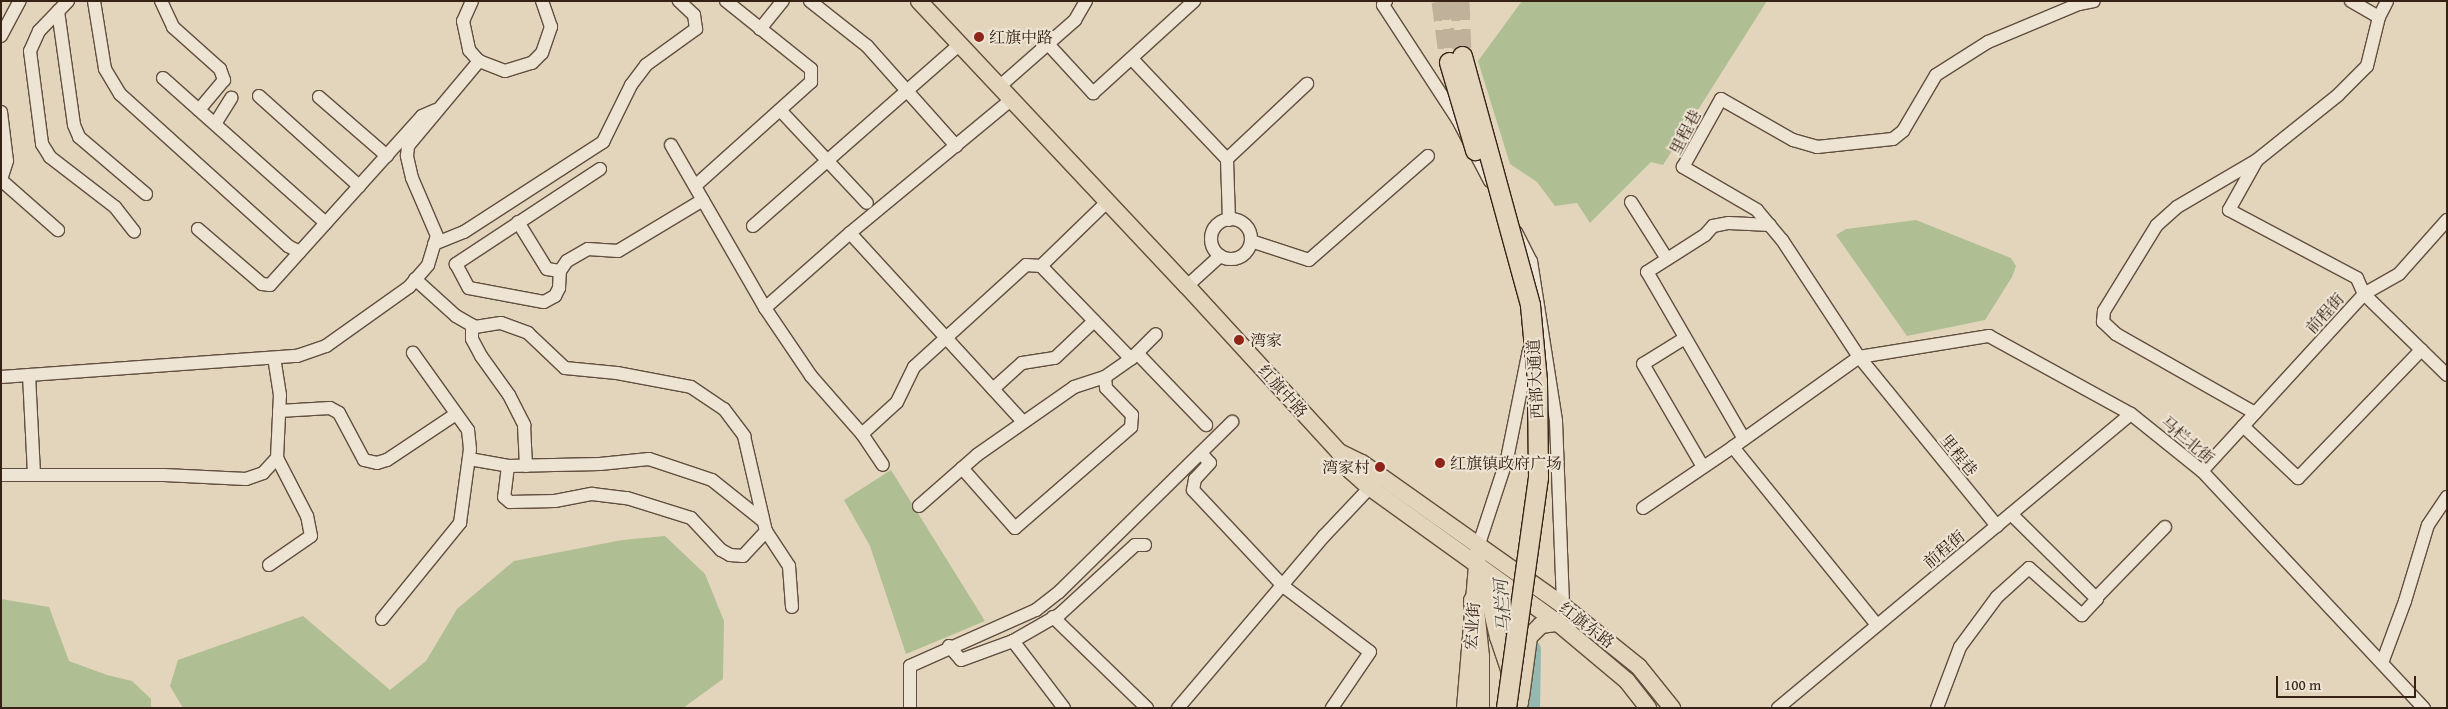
<!DOCTYPE html>
<meta charset="utf-8">
<style>
body{margin:0}
#map{position:relative;width:2448px;height:709px;overflow:hidden;background:#e3d5bb;font-family:"Gentium Book Plus","Noto Serif SC",serif}
div>[style]{position:absolute}
[style*='--x']{left:calc(var(--x)*1px);top:calc(var(--y)*1px);width:calc(var(--w)*1px);rotate:calc(var(--a)*1deg)}
.green>*{inset:0;background:#b0be93}
.river>*{height:16px;margin:-8px;padding:0 8px;transform-origin:8px;border-radius:8px;background:#95b9b0}
.highway-tunnel>*{height:19px;margin-top:-9.5px;transform-origin:0;background:repeating-linear-gradient(90deg,#c0b19a 0 19px,transparent 0 28px)}
.roads{filter:drop-shadow(1px 0 #614e3e) drop-shadow(-1px 0 #614e3e) drop-shadow(0 1px #614e3e) drop-shadow(0 -1px #614e3e)}
.minor>*{height:12px;margin:-6px;padding:0 6px;transform-origin:6px;border-radius:6px;background:#ede4d3}
.minor>.ring{margin:-6px;padding:0;box-sizing:content-box;background:none;border:12px solid #ede4d3;border-radius:50%}
.major>*{height:16px;margin:-8px;padding:0 8px;transform-origin:8px;border-radius:8px;background:#e3d5bb}
.highway>*{height:19px;margin:-9.5px;padding:0 9.5px;transform-origin:9.5px;border-radius:9.5px;background:#e3d5bb}
.bridges{filter:drop-shadow(1px 0 #362115) drop-shadow(-1px 0 #362115) drop-shadow(0 1px #362115) drop-shadow(0 -1px #362115)}
.highway-bridge>*{height:19px;margin:-9.5px;padding:0 9.5px;transform-origin:9.5px;border-radius:9.5px;background:#e3d5bb}
.dots>*{width:14px;height:14px;translate:-50% -50%;box-sizing:border-box;border:2px solid #ede4d3;border-radius:50%}
span{translate:-50% -50%;white-space:nowrap;text-align:center;line-height:1.15;-webkit-text-stroke:4px #ede4d3;paint-order:stroke}
.poi-label{font-size:16px;color:#362115}
.left{translate:0 -50%;text-align:left}
.right{translate:-100% -50%;text-align:right}
.street-label{font-size:16px;color:#362115}
.water-label{font-size:18px;color:#4e473c;font-style:italic}
.frame{position:absolute;inset:0;border:2px solid #362115;pointer-events:none}
.scale{position:absolute;left:2276px;top:676px;width:140px;height:22px;box-sizing:border-box;border:2px solid #362115;border-top:0;padding-left:6px;font-size:15px;line-height:18px;white-space:nowrap;color:#362115;-webkit-text-stroke:4px #ede4d3;paint-order:stroke}
</style>
<div id="map">
<div class="green">
<i style="clip-path:polygon(1522px 1px,1767px 1px,1663px 165px,1651px 162px,1590px 223px,1577px 203px,1555px 206px,1537px 182px,1510px 164px,1478px 61px)"></i>
<i style="clip-path:polygon(1916px 220px,2011px 258px,2016px 266px,2012px 277px,1985px 320px,1907px 336px,1836px 235px,1846px 229px)"></i>
<i style="clip-path:polygon(891px 470px,985px 621px,906px 654px,870px 546px,844px 500px)"></i>
<i style="clip-path:polygon(665px 536px,705px 574px,724px 621px,723px 679px,683px 708px,183px 708px,170px 686px,178px 660px,303px 616px,390px 690px,426px 661px,457px 609px,514px 561px,622px 540px)"></i>
<i style="clip-path:polygon(1px 599px,49px 607px,69px 661px,107px 675px,132px 681px,151px 699px,151px 708px,1px 708px)"></i>
</div>
<div class="river">
<i style="--x:1532;--y:708;--w:59;--a:-89"></i>
</div>
<div class="highway-tunnel">
<i style="--x:1441;--y:1;--w:62;--a:82.5"></i>
<i style="--x:1460;--y:1;--w:55;--a:87.9"></i>
</div>
<div class="roads">
<div class="minor">
<i style="--x:68;--y:1;--w:42;--a:134"></i>
<i style="--x:39;--y:31;--w:22;--a:114"></i>
<i style="--x:30;--y:51;--w:94;--a:82.6"></i>
<i style="--x:42;--y:144;--w:15;--a:58"></i>
<i style="--x:50;--y:157;--w:82;--a:37.6"></i>
<i style="--x:115;--y:207;--w:31;--a:52"></i>
<i style="--x:94;--y:1;--w:69;--a:80.8"></i>
<i style="--x:105;--y:69;--w:29;--a:59"></i>
<i style="--x:120;--y:94;--w:227;--a:42.1"></i>
<i style="--x:288;--y:246;--w:13;--a:27"></i>
<i style="--x:161;--y:1;--w:29;--a:65"></i>
<i style="--x:173;--y:27;--w:63;--a:41.8"></i>
<i style="--x:220;--y:69;--w:12;--a:70"></i>
<i style="--x:224;--y:80;--w:39;--a:130"></i>
<i style="--x:472;--y:1;--w:22;--a:114"></i>
<i style="--x:463;--y:21;--w:30;--a:78"></i>
<i style="--x:469;--y:50;--w:15;--a:48"></i>
<i style="--x:479;--y:61;--w:28;--a:21"></i>
<i style="--x:505;--y:71;--w:28;--a:-17"></i>
<i style="--x:532;--y:63;--w:14;--a:-45"></i>
<i style="--x:542;--y:53;--w:28;--a:-71"></i>
<i style="--x:551;--y:27;--w:28;--a:-109"></i>
<i style="--x:810;--y:1;--w:73;--a:38.3"></i>
<i style="--x:867;--y:46;--w:134;--a:48.3"></i>
<i style="--x:1386;--y:1;--w:5;--a:127"></i>
<i style="--x:1383;--y:5;--w:137;--a:56.9"></i>
<i style="--x:1458;--y:120;--w:69;--a:62.3"></i>
<i style="--x:2351;--y:1;--w:32;--a:30"></i>
<i style="--x:58;--y:11;--w:115;--a:82"></i>
<i style="--x:74;--y:125;--w:13;--a:67"></i>
<i style="--x:79;--y:137;--w:88;--a:40.4"></i>
<i style="--x:760;--y:29;--w:36;--a:-51"></i>
<i style="--x:1;--y:36;--w:40;--a:-62"></i>
<i style="--x:1048;--y:44;--w:67;--a:47.4"></i>
<i style="--x:1093;--y:93;--w:137;--a:-42.3"></i>
<i style="--x:1132;--y:59;--w:138;--a:46.5"></i>
<i style="--x:163;--y:78;--w:218;--a:41.7"></i>
<i style="--x:1000;--y:86;--w:100;--a:-41.3"></i>
<i style="--x:1075;--y:20;--w:22;--a:-60"></i>
<i style="--x:259;--y:96;--w:135;--a:42"></i>
<i style="--x:319;--y:97;--w:90;--a:40.9"></i>
<i style="--x:780;--y:110;--w:127;--a:46.9"></i>
<i style="--x:1;--y:112;--w:49;--a:83"></i>
<i style="--x:7;--y:161;--w:20;--a:108"></i>
<i style="--x:1;--y:180;--w:76;--a:41.3"></i>
<i style="--x:215;--y:124;--w:31;--a:-58"></i>
<i style="--x:671;--y:145;--w:188;--a:60"></i>
<i style="--x:765;--y:308;--w:82;--a:55.9"></i>
<i style="--x:811;--y:376;--w:77;--a:48.7"></i>
<i style="--x:862;--y:434;--w:37;--a:56"></i>
<i style="--x:600;--y:169;--w:173;--a:146.6"></i>
<i style="--x:456;--y:264;--w:27;--a:62"></i>
<i style="--x:469;--y:288;--w:76;--a:10.6"></i>
<i style="--x:544;--y:302;--w:13;--a:-29"></i>
<i style="--x:555;--y:296;--w:9;--a:-63"></i>
<i style="--x:559;--y:288;--w:17;--a:-87"></i>
<i style="--x:560;--y:271;--w:12;--a:-55"></i>
<i style="--x:567;--y:261;--w:24;--a:-30"></i>
<i style="--x:588;--y:249;--w:30;--a:4"></i>
<i style="--x:618;--y:251;--w:99;--a:-31"></i>
<i style="--x:695;--y:186;--w:156;--a:-41.9"></i>
<i style="--x:811;--y:82;--w:13;--a:-90"></i>
<i style="--x:811;--y:69;--w:109;--a:-141.3"></i>
<i style="--x:1108;--y:201;--w:93;--a:135.9"></i>
<i style="--x:1041;--y:266;--w:129;--a:45.9"></i>
<i style="--x:1131;--y:359;--w:35;--a:-45"></i>
<i style="--x:1631;--y:202;--w:67;--a:57.7"></i>
<i class="ring" style="left:1211px;top:219px;width:28px;height:28px"></i>
<i style="--x:1229;--y:220;--w:61;--a:-91.9"></i>
<i style="--x:1227;--y:159;--w:110;--a:-43.2"></i>
<i style="--x:2447;--y:220;--w:72;--a:131.6"></i>
<i style="--x:2399;--y:274;--w:40;--a:150.3"></i>
<i style="--x:2364;--y:294;--w:116;--a:44.3"></i>
<i style="--x:518;--y:222;--w:55;--a:58.3"></i>
<i style="--x:547;--y:269;--w:13;--a:9"></i>
<i style="--x:753;--y:226;--w:276;--a:-41.3"></i>
<i style="--x:198;--y:229;--w:84;--a:40.7"></i>
<i style="--x:262;--y:284;--w:8;--a:7"></i>
<i style="--x:270;--y:285;--w:227;--a:-48"></i>
<i style="--x:422;--y:116;--w:15;--a:-23"></i>
<i style="--x:1516;--y:232;--w:33;--a:63"></i>
<i style="--x:1531;--y:261;--w:162;--a:81.1"></i>
<i style="--x:1556;--y:421;--w:185;--a:87.8"></i>
<i style="--x:850;--y:233;--w:256;--a:47.5"></i>
<i style="--x:1251;--y:241;--w:61;--a:18.1"></i>
<i style="--x:1309;--y:260;--w:158;--a:-41.2"></i>
<i style="--x:434;--y:244;--w:32;--a:-22"></i>
<i style="--x:464;--y:232;--w:166;--a:-32.9"></i>
<i style="--x:603;--y:142;--w:64;--a:-63.8"></i>
<i style="--x:631;--y:85;--w:25;--a:-53"></i>
<i style="--x:646;--y:65;--w:62;--a:-35.8"></i>
<i style="--x:696;--y:29;--w:14;--a:-98"></i>
<i style="--x:694;--y:15;--w:21;--a:-137"></i>
<i style="--x:415;--y:279;--w:55;--a:42.1"></i>
<i style="--x:456;--y:316;--w:22;--a:30"></i>
<i style="--x:475;--y:327;--w:26;--a:-9"></i>
<i style="--x:501;--y:323;--w:29;--a:20"></i>
<i style="--x:528;--y:333;--w:51;--a:43.4"></i>
<i style="--x:565;--y:368;--w:52;--a:5.5"></i>
<i style="--x:617;--y:373;--w:75;--a:10.7"></i>
<i style="--x:691;--y:387;--w:40;--a:34"></i>
<i style="--x:724;--y:409;--w:34;--a:53"></i>
<i style="--x:744;--y:436;--w:98;--a:77"></i>
<i style="--x:766;--y:531;--w:42;--a:56.7"></i>
<i style="--x:789;--y:566;--w:41;--a:85.8"></i>
<i style="--x:1187;--y:286;--w:45;--a:-42.3"></i>
<i style="--x:765;--y:308;--w:113;--a:-41.4"></i>
<i style="--x:850;--y:233;--w:210;--a:-39.6"></i>
<i style="--x:472;--y:325;--w:14;--a:90"></i>
<i style="--x:472;--y:339;--w:19;--a:62"></i>
<i style="--x:481;--y:356;--w:48;--a:54.3"></i>
<i style="--x:509;--y:395;--w:34;--a:63"></i>
<i style="--x:524;--y:425;--w:41;--a:87.2"></i>
<i style="--x:1685;--y:338;--w:49;--a:148.2"></i>
<i style="--x:1643;--y:364;--w:119;--a:59.8"></i>
<i style="--x:1137;--y:353;--w:100;--a:46.2"></i>
<i style="--x:29;--y:375;--w:100;--a:87.1"></i>
<i style="--x:1;--y:377;--w:297;--a:-4.1"></i>
<i style="--x:297;--y:356;--w:31;--a:-19"></i>
<i style="--x:326;--y:346;--w:102;--a:-35.4"></i>
<i style="--x:409;--y:287;--w:29;--a:-49"></i>
<i style="--x:428;--y:265;--w:30;--a:-73"></i>
<i style="--x:437;--y:236;--w:63;--a:-113.3"></i>
<i style="--x:412;--y:178;--w:23;--a:-103"></i>
<i style="--x:407;--y:156;--w:10;--a:-84"></i>
<i style="--x:408;--y:146;--w:111;--a:-50.1"></i>
<i style="--x:993;--y:389;--w:39;--a:-42"></i>
<i style="--x:1022;--y:363;--w:33;--a:-9"></i>
<i style="--x:1055;--y:358;--w:54;--a:-43.5"></i>
<i style="--x:279;--y:411;--w:51;--a:-3.4"></i>
<i style="--x:330;--y:408;--w:10;--a:29"></i>
<i style="--x:339;--y:413;--w:53;--a:62"></i>
<i style="--x:364;--y:460;--w:13;--a:13"></i>
<i style="--x:377;--y:463;--w:10;--a:-17"></i>
<i style="--x:387;--y:460;--w:83;--a:-33.7"></i>
<i style="--x:2255;--y:413;--w:160;--a:-150.4"></i>
<i style="--x:2116;--y:334;--w:18;--a:-137"></i>
<i style="--x:2103;--y:322;--w:11;--a:-85"></i>
<i style="--x:2104;--y:311;--w:101;--a:-58.4"></i>
<i style="--x:2157;--y:225;--w:27;--a:-42"></i>
<i style="--x:2177;--y:207;--w:93;--a:-30.4"></i>
<i style="--x:2257;--y:160;--w:104;--a:-38.7"></i>
<i style="--x:2338;--y:95;--w:41;--a:-45"></i>
<i style="--x:2367;--y:66;--w:50;--a:-76.2"></i>
<i style="--x:2379;--y:17;--w:18;--a:-63"></i>
<i style="--x:2243;--y:426;--w:76;--a:43.4"></i>
<i style="--x:2298;--y:478;--w:178;--a:-46.1"></i>
<i style="--x:862;--y:434;--w:47;--a:-42.4"></i>
<i style="--x:897;--y:402;--w:39;--a:-64"></i>
<i style="--x:914;--y:367;--w:151;--a:-42.3"></i>
<i style="--x:1026;--y:265;--w:15;--a:4"></i>
<i style="--x:1744;--y:439;--w:193;--a:-120.1"></i>
<i style="--x:1647;--y:272;--w:69;--a:-32.5"></i>
<i style="--x:1705;--y:235;--w:12;--a:-48"></i>
<i style="--x:1713;--y:226;--w:16;--a:-11"></i>
<i style="--x:1729;--y:223;--w:41;--a:2.8"></i>
<i style="--x:1201;--y:453;--w:13;--a:48"></i>
<i style="--x:1210;--y:463;--w:22;--a:133"></i>
<i style="--x:1195;--y:479;--w:11;--a:100"></i>
<i style="--x:1193;--y:490;--w:132;--a:46.8"></i>
<i style="--x:1283;--y:586;--w:109;--a:37.2"></i>
<i style="--x:1370;--y:652;--w:68;--a:124.2"></i>
<i style="--x:475;--y:460;--w:34;--a:10"></i>
<i style="--x:508;--y:466;--w:92;--a:-1.2"></i>
<i style="--x:600;--y:464;--w:49;--a:-5.8"></i>
<i style="--x:649;--y:459;--w:66;--a:18.4"></i>
<i style="--x:712;--y:480;--w:64;--a:38.7"></i>
<i style="--x:508;--y:466;--w:31;--a:97"></i>
<i style="--x:504;--y:497;--w:8;--a:40"></i>
<i style="--x:510;--y:502;--w:45;--a:-1.3"></i>
<i style="--x:555;--y:501;--w:38;--a:-11"></i>
<i style="--x:592;--y:494;--w:35;--a:7"></i>
<i style="--x:627;--y:498;--w:67;--a:17.4"></i>
<i style="--x:691;--y:518;--w:44;--a:46.8"></i>
<i style="--x:721;--y:550;--w:10;--a:29"></i>
<i style="--x:730;--y:555;--w:13;--a:4"></i>
<i style="--x:743;--y:556;--w:34;--a:-47"></i>
<i style="--x:962;--y:468;--w:80;--a:48.5"></i>
<i style="--x:1015;--y:528;--w:154;--a:-41"></i>
<i style="--x:1131;--y:427;--w:12;--a:-85"></i>
<i style="--x:1132;--y:415;--w:37;--a:-134"></i>
<i style="--x:1106;--y:388;--w:11;--a:-95"></i>
<i style="--x:2202;--y:471;--w:240;--a:-47.5"></i>
<i style="--x:2364;--y:294;--w:17;--a:-114"></i>
<i style="--x:2357;--y:278;--w:145;--a:-152"></i>
<i style="--x:2229;--y:210;--w:57;--a:-60.8"></i>
<i style="--x:1;--y:475;--w:163;--a:0"></i>
<i style="--x:164;--y:475;--w:82;--a:2.8"></i>
<i style="--x:246;--y:479;--w:18;--a:-19"></i>
<i style="--x:263;--y:473;--w:21;--a:-47"></i>
<i style="--x:277;--y:458;--w:63;--a:-87.3"></i>
<i style="--x:280;--y:395;--w:37;--a:-99"></i>
<i style="--x:919;--y:506;--w:77;--a:-41.3"></i>
<i style="--x:977;--y:455;--w:118;--a:-35"></i>
<i style="--x:1074;--y:387;--w:33;--a:-18"></i>
<i style="--x:1105;--y:377;--w:32;--a:-35"></i>
<i style="--x:1643;--y:508;--w:109;--a:-34.1"></i>
<i style="--x:1997;--y:526;--w:218;--a:-129.2"></i>
<i style="--x:1859;--y:357;--w:140;--a:-123.3"></i>
<i style="--x:1782;--y:240;--w:39;--a:-130"></i>
<i style="--x:1757;--y:210;--w:86;--a:-149.8"></i>
<i style="--x:1683;--y:167;--w:78;--a:-60.8"></i>
<i style="--x:1721;--y:99;--w:83;--a:29.7"></i>
<i style="--x:1793;--y:140;--w:25;--a:16"></i>
<i style="--x:1817;--y:147;--w:76;--a:-6"></i>
<i style="--x:1893;--y:139;--w:13;--a:-39"></i>
<i style="--x:1903;--y:131;--w:65;--a:-59.5"></i>
<i style="--x:1936;--y:75;--w:62;--a:-32.4"></i>
<i style="--x:1988;--y:42;--w:99;--a:-22.7"></i>
<i style="--x:2079;--y:4;--w:15;--a:-11"></i>
<i style="--x:1479;--y:544;--w:89;--a:-71.8"></i>
<i style="--x:1507;--y:459;--w:111;--a:-78.6"></i>
<i style="--x:269;--y:565;--w:51;--a:-34.6"></i>
<i style="--x:311;--y:536;--w:20;--a:-101"></i>
<i style="--x:307;--y:516;--w:65;--a:-117.3"></i>
<i style="--x:2096;--y:598;--w:99;--a:-45.8"></i>
<i style="--x:1053;--y:617;--w:131;--a:44.1"></i>
<i style="--x:382;--y:619;--w:124;--a:-50.9"></i>
<i style="--x:460;--y:523;--w:75;--a:-82.3"></i>
<i style="--x:470;--y:449;--w:19;--a:-96"></i>
<i style="--x:468;--y:430;--w:95;--a:-125.5"></i>
<i style="--x:1877;--y:625;--w:229;--a:-129"></i>
<i style="--x:1733;--y:447;--w:155;--a:-35.5"></i>
<i style="--x:1859;--y:357;--w:132;--a:-9.2"></i>
<i style="--x:1989;--y:336;--w:162;--a:28.8"></i>
<i style="--x:2131;--y:414;--w:91;--a:38.8"></i>
<i style="--x:2202;--y:471;--w:325;--a:46.9"></i>
<i style="--x:1013;--y:641;--w:84;--a:52.7"></i>
<i style="--x:949;--y:646;--w:18;--a:49"></i>
<i style="--x:961;--y:660;--w:55;--a:-20.1"></i>
<i style="--x:1013;--y:641;--w:54;--a:-29.9"></i>
<i style="--x:1060;--y:614;--w:102;--a:-42.6"></i>
<i style="--x:1135;--y:545;--w:10;--a:0"></i>
<i style="--x:2382;--y:663;--w:66;--a:-69.6"></i>
<i style="--x:2405;--y:601;--w:79;--a:-73.2"></i>
<i style="--x:2428;--y:525;--w:34;--a:-56"></i>
<i style="--x:910;--y:708;--w:42;--a:-90"></i>
<i style="--x:910;--y:666;--w:138;--a:-24"></i>
<i style="--x:1036;--y:610;--w:29;--a:-38"></i>
<i style="--x:1059;--y:592;--w:243;--a:-44.5"></i>
<i style="--x:1178;--y:708;--w:226;--a:-49.7"></i>
<i style="--x:1324;--y:536;--w:74;--a:-46.6"></i>
<i style="--x:1778;--y:708;--w:459;--a:-39.8"></i>
<i style="--x:1937;--y:708;--w:65;--a:-69.3"></i>
<i style="--x:1960;--y:647;--w:62;--a:-53.5"></i>
<i style="--x:1997;--y:597;--w:43;--a:-42.2"></i>
<i style="--x:2029;--y:568;--w:71;--a:41.6"></i>
<i style="--x:2082;--y:615;--w:22;--a:-47"></i>
<i style="--x:2097;--y:599;--w:121;--a:-135.3"></i>
</div>
<div class="major">
<i style="--x:919;--y:1;--w:391;--a:46.8"></i>
<i style="--x:1187;--y:286;--w:225;--a:47.5"></i>
<i style="--x:1339;--y:452;--w:22;--a:58"></i>
<i style="--x:1351;--y:471;--w:24;--a:42"></i>
<i style="--x:1369;--y:487;--w:233;--a:35.7"></i>
<i style="--x:1558;--y:623;--w:90;--a:40"></i>
<i style="--x:1627;--y:681;--w:34;--a:52"></i>
<i style="--x:1339;--y:452;--w:25;--a:26"></i>
<i style="--x:1362;--y:463;--w:239;--a:35.3"></i>
<i style="--x:1557;--y:601;--w:105;--a:38.8"></i>
<i style="--x:1639;--y:667;--w:53;--a:51.2"></i>
<i style="--x:1482;--y:569;--w:70;--a:76.8"></i>
<i style="--x:1498;--y:637;--w:69;--a:71.3"></i>
<i style="--x:1521;--y:697;--w:61;--a:-82.4"></i>
<i style="--x:1529;--y:637;--w:17;--a:-45"></i>
<i style="--x:1541;--y:625;--w:17;--a:-7"></i>
<i style="--x:1465;--y:708;--w:156;--a:-85.2"></i>
</div>
<div class="highway">
<i style="--x:1473;--y:600;--w:56;--a:83.9"></i>
<i style="--x:1479;--y:656;--w:52;--a:90"></i>
</div>
</div>
<div class="bridges">
<div class="highway-bridge">
<i style="--x:1462;--y:56;--w:258;--a:74.7"></i>
<i style="--x:1530;--y:305;--w:76;--a:84.7"></i>
<i style="--x:1537;--y:381;--w:96;--a:89.4"></i>
<i style="--x:1538;--y:477;--w:233;--a:97.9"></i>
<i style="--x:1449;--y:62;--w:92;--a:73.5"></i>
</div>
</div>
<div class="dots">
<i style="left:979px;top:37px;background:#8f2418"></i>
<i style="left:1239px;top:340px;background:#8f2418"></i>
<i style="left:1440px;top:463px;background:#8f2418"></i>
<i style="left:1380px;top:467px;background:#8f2418"></i>
</div>
<div class="poi-label">
<span class="left" style="left:989px;top:37px">红旗中路</span>
<span class="left" style="left:1250px;top:340px">湾家</span>
<span class="left" style="left:1450px;top:463px">红旗镇政府广场</span>
<span class="right" style="left:1370px;top:467px">湾家村</span>
</div>
<div class="street-label">
<span style="left:1685px;top:132px;rotate:-62deg">里程巷</span>
<span style="left:2325px;top:313px;rotate:-48deg">前程街</span>
<span style="left:1535px;top:379px;rotate:-93deg">西部大通道</span>
<span style="left:1283px;top:391px;rotate:48deg">红旗中路</span>
<span style="left:2188px;top:440px;rotate:40deg">马栏北街</span>
<span style="left:1959px;top:455px;rotate:51deg">里程巷</span>
<span style="left:1944px;top:549px;rotate:-40deg">前程街</span>
<span style="left:1587px;top:625px;rotate:37deg">红旗东路</span>
<span style="left:1472px;top:626px;rotate:-86deg">宏业街</span>
</div>
<div class="water-label">
<span style="left:1503px;top:606px;rotate:-94deg">马栏河</span>
</div>
<div class="frame"></div>
<div class="scale">100 m</div>
</div>
